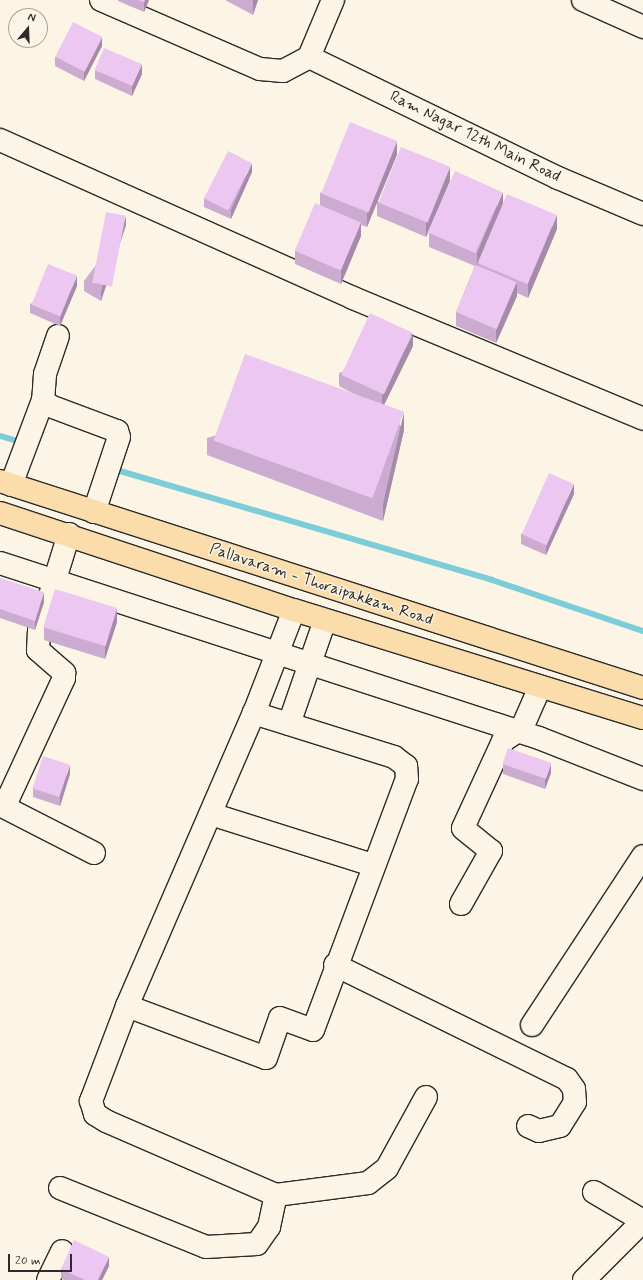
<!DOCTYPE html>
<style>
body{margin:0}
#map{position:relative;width:643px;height:1280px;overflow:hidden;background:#fcf5e5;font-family:Mynerve,sans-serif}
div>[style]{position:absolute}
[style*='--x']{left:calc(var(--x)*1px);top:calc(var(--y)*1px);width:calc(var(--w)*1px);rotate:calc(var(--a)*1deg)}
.stream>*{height:6px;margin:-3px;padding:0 3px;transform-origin:3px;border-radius:3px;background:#7dcdd9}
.roads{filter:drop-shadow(1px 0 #2b2b2b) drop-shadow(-1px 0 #2b2b2b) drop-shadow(0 1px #2b2b2b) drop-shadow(0 -1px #2b2b2b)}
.minor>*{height:22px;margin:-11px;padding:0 11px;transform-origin:11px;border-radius:11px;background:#fcf5e5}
.major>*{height:22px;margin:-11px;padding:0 11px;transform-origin:11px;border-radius:11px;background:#fbddab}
.wall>*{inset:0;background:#cbabd0}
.shaded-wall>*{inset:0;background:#a58ba9}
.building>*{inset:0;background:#ecc7f2;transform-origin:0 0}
span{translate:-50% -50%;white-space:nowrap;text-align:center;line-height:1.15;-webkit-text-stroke:3px #fcf5e5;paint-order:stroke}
.street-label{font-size:16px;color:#2b2b2b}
.north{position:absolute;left:8px;top:8px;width:40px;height:40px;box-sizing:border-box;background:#fcf5e5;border:1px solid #a8a49b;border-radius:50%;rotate:19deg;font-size:11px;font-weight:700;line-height:16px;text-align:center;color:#2b2b2b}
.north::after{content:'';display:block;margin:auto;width:14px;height:18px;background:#2b2b2b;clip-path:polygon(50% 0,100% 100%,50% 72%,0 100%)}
.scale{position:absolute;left:8px;top:1254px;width:64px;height:18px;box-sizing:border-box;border:2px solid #2b2b2b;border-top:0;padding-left:5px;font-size:12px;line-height:14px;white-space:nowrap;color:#2b2b2b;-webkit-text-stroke:3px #fcf5e5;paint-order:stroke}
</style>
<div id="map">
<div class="stream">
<i style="--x:0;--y:436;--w:18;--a:16"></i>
<i style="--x:120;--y:471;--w:388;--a:16.3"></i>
<i style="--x:492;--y:580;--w:159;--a:18.7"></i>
</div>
<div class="roads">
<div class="minor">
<i style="--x:101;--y:0;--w:173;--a:23.5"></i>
<i style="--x:260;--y:69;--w:23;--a:5"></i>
<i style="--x:283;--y:71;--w:30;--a:-28"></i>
<i style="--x:583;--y:0;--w:66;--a:24.2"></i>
<i style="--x:309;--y:57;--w:277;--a:25.9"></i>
<i style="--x:558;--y:178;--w:92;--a:23"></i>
<i style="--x:309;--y:57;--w:62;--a:-67.2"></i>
<i style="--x:0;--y:140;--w:387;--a:24.1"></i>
<i style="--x:353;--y:298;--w:314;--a:22.6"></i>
<i style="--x:58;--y:336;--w:40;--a:108.9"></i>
<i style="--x:45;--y:374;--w:26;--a:94"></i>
<i style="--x:43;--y:400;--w:9;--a:41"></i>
<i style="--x:50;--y:406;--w:72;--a:20.5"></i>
<i style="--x:117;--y:431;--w:6;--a:72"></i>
<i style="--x:119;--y:437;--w:79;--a:108.4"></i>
<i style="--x:11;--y:485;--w:91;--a:-69.4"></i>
<i style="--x:69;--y:534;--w:102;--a:107.2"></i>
<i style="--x:39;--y:631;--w:19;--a:93"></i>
<i style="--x:38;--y:650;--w:35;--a:41"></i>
<i style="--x:64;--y:673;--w:5;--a:90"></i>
<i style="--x:64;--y:678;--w:142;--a:114.9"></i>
<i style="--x:4;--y:807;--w:101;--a:27.1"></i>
<i style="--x:0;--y:563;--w:567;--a:17.99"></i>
<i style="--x:539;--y:738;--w:112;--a:21.5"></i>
<i style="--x:289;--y:724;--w:110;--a:-70.9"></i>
<i style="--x:211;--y:814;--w:170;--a:17.5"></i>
<i style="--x:461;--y:904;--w:61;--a:-60.5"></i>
<i style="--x:491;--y:851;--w:36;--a:-141"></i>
<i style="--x:463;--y:828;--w:96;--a:-65.3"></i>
<i style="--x:503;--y:741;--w:23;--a:-34"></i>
<i style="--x:522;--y:728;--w:45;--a:-66.3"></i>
<i style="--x:335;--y:965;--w:258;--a:26.2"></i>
<i style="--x:567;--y:1079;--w:12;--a:55"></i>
<i style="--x:574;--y:1089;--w:13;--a:86"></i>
<i style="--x:575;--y:1102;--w:28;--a:122"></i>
<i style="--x:560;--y:1126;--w:22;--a:167"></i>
<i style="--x:539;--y:1131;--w:12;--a:-156"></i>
<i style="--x:127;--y:1006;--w:148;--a:20.5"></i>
<i style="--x:266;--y:1058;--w:42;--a:-70.7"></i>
<i style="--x:280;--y:1018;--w:35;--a:20"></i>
<i style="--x:313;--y:1030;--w:268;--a:-69.5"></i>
<i style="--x:407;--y:779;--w:13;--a:-94"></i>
<i style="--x:406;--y:766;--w:15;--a:-143"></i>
<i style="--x:394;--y:757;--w:147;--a:-162.6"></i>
<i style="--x:532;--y:1025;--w:202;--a:-56.7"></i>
<i style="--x:60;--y:1188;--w:157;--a:22"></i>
<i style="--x:206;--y:1247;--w:51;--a:-3.4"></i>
<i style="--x:257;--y:1244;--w:21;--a:-55"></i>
<i style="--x:269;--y:1227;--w:33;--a:-78"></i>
<i style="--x:276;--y:1195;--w:185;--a:-156.5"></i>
<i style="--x:106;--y:1121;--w:13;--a:-148"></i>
<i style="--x:95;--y:1114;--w:14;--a:-107"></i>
<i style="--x:91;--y:1101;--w:102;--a:-69.2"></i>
<i style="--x:127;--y:1006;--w:319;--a:-66.6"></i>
<i style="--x:254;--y:713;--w:110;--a:-68.8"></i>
<i style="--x:594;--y:1192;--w:57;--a:30.6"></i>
<i style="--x:276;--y:1195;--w:93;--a:-7.4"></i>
<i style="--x:368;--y:1183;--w:24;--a:-38"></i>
<i style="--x:387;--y:1168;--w:81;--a:-61.2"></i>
<i style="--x:48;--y:1280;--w:32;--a:-64"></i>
<i style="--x:584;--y:1280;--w:83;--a:-45"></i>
</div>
<div class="major">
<i style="--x:0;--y:481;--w:675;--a:17.84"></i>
<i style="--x:0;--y:513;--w:310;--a:18.3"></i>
<i style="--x:294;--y:610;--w:365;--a:17.2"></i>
</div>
</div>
<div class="wall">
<i style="clip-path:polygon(118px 0,149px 0,144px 12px,118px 1px)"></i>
<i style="clip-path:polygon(225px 0,258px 0,253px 15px)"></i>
<i style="clip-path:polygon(102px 46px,84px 81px,55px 66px,55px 57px)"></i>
<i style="clip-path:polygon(95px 70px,142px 74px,132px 96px,95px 79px)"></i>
<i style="clip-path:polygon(397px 141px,367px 227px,361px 225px,361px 236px,341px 284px,295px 264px,295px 251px,320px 205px,320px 193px)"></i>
<i style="clip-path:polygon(252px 172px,231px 219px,204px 207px,204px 198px)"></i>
<i style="clip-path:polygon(450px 181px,426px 237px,377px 216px,377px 202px)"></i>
<i style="clip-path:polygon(503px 203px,557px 229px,528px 298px,517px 293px,517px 296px,496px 343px,456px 326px,456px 312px,475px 266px,429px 247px,429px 233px)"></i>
<i style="clip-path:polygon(126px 225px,101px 301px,84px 291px,84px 281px)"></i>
<i style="clip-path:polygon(77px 286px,60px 326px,30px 313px,30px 304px)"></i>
<i style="clip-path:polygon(413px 346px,384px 405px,404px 430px,383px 521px,207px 455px,207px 438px,354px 394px,339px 386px,339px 373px)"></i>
<i style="clip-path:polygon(574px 494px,546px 555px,521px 544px,521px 534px)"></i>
<i style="clip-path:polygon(0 578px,44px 602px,35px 630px,0 618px)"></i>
<i style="clip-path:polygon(117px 622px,105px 659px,44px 640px,44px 627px)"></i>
<i style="clip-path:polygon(503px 764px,551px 773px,545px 789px,503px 774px)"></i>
<i style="clip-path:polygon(70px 774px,60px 806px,33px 797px,33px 788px)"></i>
<i style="clip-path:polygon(109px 1266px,102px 1280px,64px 1280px,61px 1278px,61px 1269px)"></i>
</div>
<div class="shaded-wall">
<i style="clip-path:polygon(145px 0,149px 0,144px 12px,144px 2px)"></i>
<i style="clip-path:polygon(253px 0,258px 0,253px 15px)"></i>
<i style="clip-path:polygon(102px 37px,102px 46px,84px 81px,84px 72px)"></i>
<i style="clip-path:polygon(142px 64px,142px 74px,132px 96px,132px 86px)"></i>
<i style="clip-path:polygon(397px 141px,397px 155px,367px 227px,367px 213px)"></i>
<i style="clip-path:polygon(252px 163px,252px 172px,231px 219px,231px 210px)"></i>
<i style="clip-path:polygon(450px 167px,450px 181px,426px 237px,426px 223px)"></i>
<i style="clip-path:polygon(503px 192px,503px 205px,478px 263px,477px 267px,477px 253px)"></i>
<i style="clip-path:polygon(557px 215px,557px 229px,528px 298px,528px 284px)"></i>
<i style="clip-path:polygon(126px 216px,126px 225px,101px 301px,101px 291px)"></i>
<i style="clip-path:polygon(361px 223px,361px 236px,341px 284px,341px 270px)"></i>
<i style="clip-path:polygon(77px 276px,77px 286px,60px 326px,60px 316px)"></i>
<i style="clip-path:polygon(517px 282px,517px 296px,496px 343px,496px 330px)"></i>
<i style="clip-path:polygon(413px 333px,413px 346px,382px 409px,382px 395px)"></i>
<i style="clip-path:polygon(404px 412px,404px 430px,383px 521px,383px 504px)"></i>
<i style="clip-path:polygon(574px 484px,574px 494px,546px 555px,546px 546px)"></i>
<i style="clip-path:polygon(44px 592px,44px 602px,35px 630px,35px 621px)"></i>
<i style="clip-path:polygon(117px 608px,117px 622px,105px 659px,105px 646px)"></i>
<i style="clip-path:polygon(551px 763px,551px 773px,545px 789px,545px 779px)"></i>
<i style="clip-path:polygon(70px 765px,70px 774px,60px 806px,60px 796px)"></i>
<i style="clip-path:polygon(109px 1257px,109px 1266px,102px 1280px,98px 1280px)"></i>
</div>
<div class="building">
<i style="clip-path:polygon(138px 0,145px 0,144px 2px)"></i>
<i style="left:73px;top:22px;width:33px;height:39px;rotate:27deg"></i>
<i style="left:104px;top:48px;width:41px;height:24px;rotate:23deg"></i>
<i style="left:350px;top:122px;width:51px;height:77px;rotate:22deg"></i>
<i style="left:401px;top:147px;width:53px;height:60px;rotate:22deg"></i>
<i style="left:228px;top:151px;width:27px;height:53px;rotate:27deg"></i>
<i style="left:455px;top:171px;width:52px;height:67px;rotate:24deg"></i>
<i style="left:507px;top:194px;width:54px;height:75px;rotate:23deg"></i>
<i style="left:315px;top:203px;width:50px;height:52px;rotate:23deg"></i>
<i style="left:106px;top:212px;width:20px;height:72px;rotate:11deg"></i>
<i style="left:48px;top:264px;width:31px;height:44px;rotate:22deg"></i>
<i style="left:476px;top:265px;width:44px;height:51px;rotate:23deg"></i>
<i style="left:370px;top:313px;width:47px;height:68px;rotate:25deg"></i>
<i style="left:245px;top:354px;width:169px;height:92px;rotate:20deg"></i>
<i style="left:549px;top:473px;width:27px;height:67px;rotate:24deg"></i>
<i style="clip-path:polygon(0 578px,44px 592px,35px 621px,0 609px)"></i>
<i style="left:55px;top:589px;width:65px;height:40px;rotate:17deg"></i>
<i style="left:508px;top:748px;width:46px;height:17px;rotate:19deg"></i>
<i style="left:43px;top:756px;width:28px;height:34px;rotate:18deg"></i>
<i style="clip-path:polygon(74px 1240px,109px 1257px,98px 1280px,85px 1280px,61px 1269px)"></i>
</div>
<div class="street-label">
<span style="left:475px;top:137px;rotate:26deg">Ram Nagar 12th Main Road</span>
<span style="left:321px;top:585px;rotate:18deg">Pallavaram - Thoraipakkam Road</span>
</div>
<div class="north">N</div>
<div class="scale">20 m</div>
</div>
